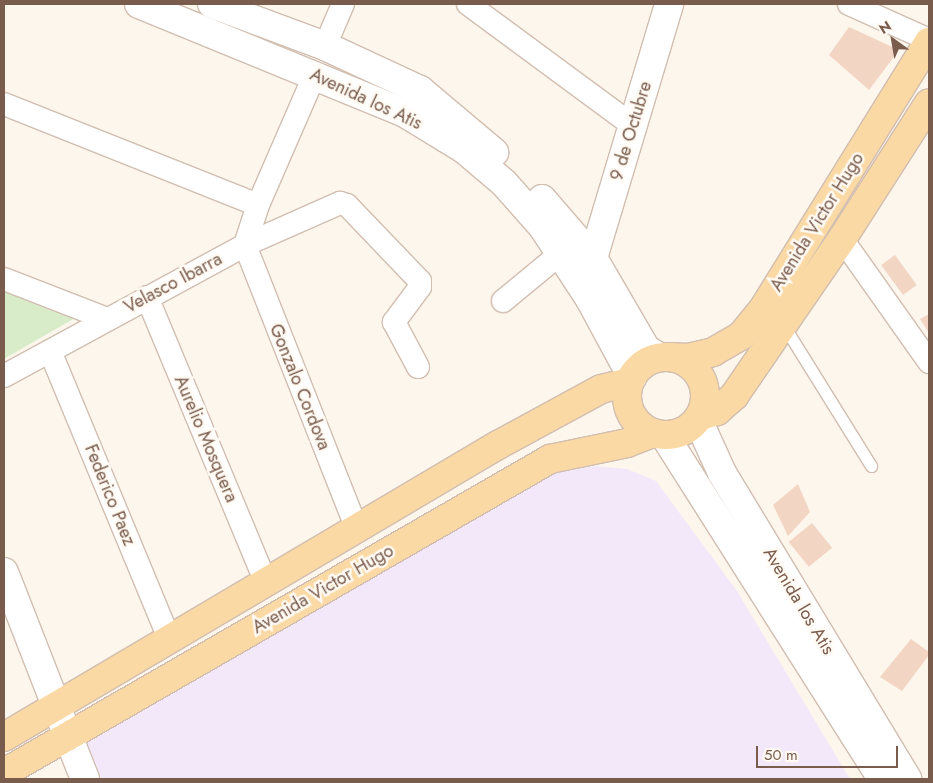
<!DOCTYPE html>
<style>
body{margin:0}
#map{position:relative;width:933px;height:783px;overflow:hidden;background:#fdf6ec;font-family:Jost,sans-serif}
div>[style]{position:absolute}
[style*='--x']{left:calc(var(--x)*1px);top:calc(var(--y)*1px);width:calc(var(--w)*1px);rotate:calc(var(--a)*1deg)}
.education>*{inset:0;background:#f3e8fa}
.green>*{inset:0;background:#d8ecc9}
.building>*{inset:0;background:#f3d5c3;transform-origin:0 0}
.roads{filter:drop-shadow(1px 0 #d1beb0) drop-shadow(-1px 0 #d1beb0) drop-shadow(0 1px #d1beb0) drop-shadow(0 -1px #d1beb0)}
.service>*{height:11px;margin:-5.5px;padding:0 5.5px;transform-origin:5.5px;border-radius:5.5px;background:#fff}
.minor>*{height:22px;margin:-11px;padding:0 11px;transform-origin:11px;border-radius:11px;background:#fff}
.tertiary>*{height:28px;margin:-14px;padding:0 14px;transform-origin:14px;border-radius:14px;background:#fff}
.secondary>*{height:28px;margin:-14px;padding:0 14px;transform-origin:14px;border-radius:14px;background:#fff}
.primary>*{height:28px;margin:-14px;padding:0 14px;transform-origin:14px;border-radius:14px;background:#fbd9a5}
.primary>.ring{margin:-14px;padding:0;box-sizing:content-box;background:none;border:28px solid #fbd9a5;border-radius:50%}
span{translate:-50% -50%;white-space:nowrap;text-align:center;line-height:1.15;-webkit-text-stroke:5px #fffaf3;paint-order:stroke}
.street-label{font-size:18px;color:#7a5c4d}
.frame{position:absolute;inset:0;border:5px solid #7a5c4d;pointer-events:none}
.north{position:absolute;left:868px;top:15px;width:50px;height:50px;-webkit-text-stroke:4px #fffaf3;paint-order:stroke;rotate:328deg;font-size:14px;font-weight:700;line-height:20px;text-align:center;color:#7a5c4d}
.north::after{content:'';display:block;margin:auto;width:18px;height:22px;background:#7a5c4d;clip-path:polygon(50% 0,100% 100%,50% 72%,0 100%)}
.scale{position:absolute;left:756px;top:746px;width:142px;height:22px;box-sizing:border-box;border:2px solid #7a5c4d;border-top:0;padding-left:6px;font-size:15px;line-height:18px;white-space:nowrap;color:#7a5c4d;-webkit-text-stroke:4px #fffaf3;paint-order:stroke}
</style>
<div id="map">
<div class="education">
<i style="clip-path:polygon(594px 466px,627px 469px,656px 481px,737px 591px,850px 779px,92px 779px,79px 748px,551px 474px)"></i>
</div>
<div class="green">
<i style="clip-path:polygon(4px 288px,75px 318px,4px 359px)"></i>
</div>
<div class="building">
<i style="clip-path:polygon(849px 27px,899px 50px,869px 90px,829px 55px)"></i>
<i style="left:895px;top:255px;width:37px;height:17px;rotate:54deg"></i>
<i style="clip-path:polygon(929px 314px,929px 333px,920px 319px)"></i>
<i style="clip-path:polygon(798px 484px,810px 512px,788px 536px,773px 505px)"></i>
<i style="left:812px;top:523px;width:32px;height:30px;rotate:51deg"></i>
<i style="clip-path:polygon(911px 639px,929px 652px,929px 655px,902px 691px,880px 677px)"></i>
</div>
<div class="roads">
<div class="service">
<i style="--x:784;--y:326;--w:165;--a:58.1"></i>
</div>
<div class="minor">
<i style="--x:468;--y:4;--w:204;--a:36.4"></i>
<i style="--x:849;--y:4;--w:88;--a:24.2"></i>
<i style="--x:325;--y:46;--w:46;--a:-66.8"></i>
<i style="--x:315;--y:74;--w:143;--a:113.5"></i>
<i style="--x:258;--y:205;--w:42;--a:108"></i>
<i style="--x:245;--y:245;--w:305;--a:68.5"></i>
<i style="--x:4;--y:104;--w:273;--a:21.7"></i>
<i style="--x:842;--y:239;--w:151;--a:54.7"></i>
<i style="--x:4;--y:279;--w:110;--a:21.2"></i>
<i style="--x:147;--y:297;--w:308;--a:67.4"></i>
<i style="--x:503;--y:301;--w:75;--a:-39.6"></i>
<i style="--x:50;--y:351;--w:312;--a:67.5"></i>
<i style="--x:4;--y:376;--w:274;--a:-28.5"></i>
<i style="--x:245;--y:245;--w:104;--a:-23.9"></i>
<i style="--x:340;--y:203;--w:7;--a:16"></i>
<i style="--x:347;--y:205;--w:105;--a:46.2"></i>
<i style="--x:420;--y:281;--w:6;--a:90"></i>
<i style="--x:420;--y:287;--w:44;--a:126.6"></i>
<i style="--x:394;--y:322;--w:51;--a:61.9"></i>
</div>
<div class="tertiary">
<i style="--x:593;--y:258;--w:265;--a:-73.3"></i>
<i style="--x:68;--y:736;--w:46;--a:68.4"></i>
</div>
<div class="secondary">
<i style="--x:139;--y:4;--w:287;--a:22.3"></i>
<i style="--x:405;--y:113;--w:69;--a:31.4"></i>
<i style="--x:464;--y:149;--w:52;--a:40.4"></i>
<i style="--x:504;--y:183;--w:59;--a:48.4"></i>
<i style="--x:543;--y:227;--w:86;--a:56.9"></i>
<i style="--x:590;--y:299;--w:89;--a:61.7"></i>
<i style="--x:212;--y:4;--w:121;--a:20.4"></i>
<i style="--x:325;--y:46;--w:105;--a:24.9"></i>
<i style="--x:420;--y:90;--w:97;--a:40"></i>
<i style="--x:542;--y:199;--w:78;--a:49.2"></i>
<i style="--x:593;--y:258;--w:105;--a:59.8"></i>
<i style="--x:646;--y:349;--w:15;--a:32"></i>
<i style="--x:698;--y:420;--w:58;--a:65.6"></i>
<i style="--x:722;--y:473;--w:358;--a:58.8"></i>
<i style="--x:664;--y:435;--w:407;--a:57.6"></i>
<i style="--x:4;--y:572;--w:176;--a:68.7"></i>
</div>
<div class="primary">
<i class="ring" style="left:627px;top:357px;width:50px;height:50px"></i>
<i style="--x:670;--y:357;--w:18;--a:3"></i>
<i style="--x:688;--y:358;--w:26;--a:-13"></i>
<i style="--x:713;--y:352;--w:32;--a:-30"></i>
<i style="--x:741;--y:336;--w:38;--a:-51"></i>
<i style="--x:765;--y:306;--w:311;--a:-58.2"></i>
<i style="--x:700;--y:416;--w:18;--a:-16"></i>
<i style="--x:717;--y:411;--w:23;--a:-41"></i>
<i style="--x:734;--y:396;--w:191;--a:-55.5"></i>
<i style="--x:842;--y:239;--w:161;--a:-57.4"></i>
<i style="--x:4;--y:737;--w:574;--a:-30.59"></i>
<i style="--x:498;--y:445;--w:117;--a:-28.5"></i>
<i style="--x:601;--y:389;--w:29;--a:-14"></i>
<i style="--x:4;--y:773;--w:630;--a:-29.9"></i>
<i style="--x:550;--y:459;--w:79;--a:-11.7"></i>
<i style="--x:627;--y:443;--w:28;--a:-21"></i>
</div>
</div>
<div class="street-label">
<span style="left:366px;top:99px;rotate:25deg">Avenida los Atis</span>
<span style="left:631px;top:131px;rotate:-73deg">9 de Octubre</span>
<span style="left:817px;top:222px;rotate:-58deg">Avenida Victor Hugo</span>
<span style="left:173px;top:283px;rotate:-28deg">Velasco Ibarra</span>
<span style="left:300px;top:387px;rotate:68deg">Gonzalo Cordova</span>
<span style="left:206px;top:439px;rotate:67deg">Aurelio Mosquera</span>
<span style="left:110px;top:495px;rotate:68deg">Federico Paez</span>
<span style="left:323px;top:589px;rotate:-30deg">Avenida Victor Hugo</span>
<span style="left:799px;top:601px;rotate:59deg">Avenida los Atis</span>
</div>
<div class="frame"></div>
<div class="north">N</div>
<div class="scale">50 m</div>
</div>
